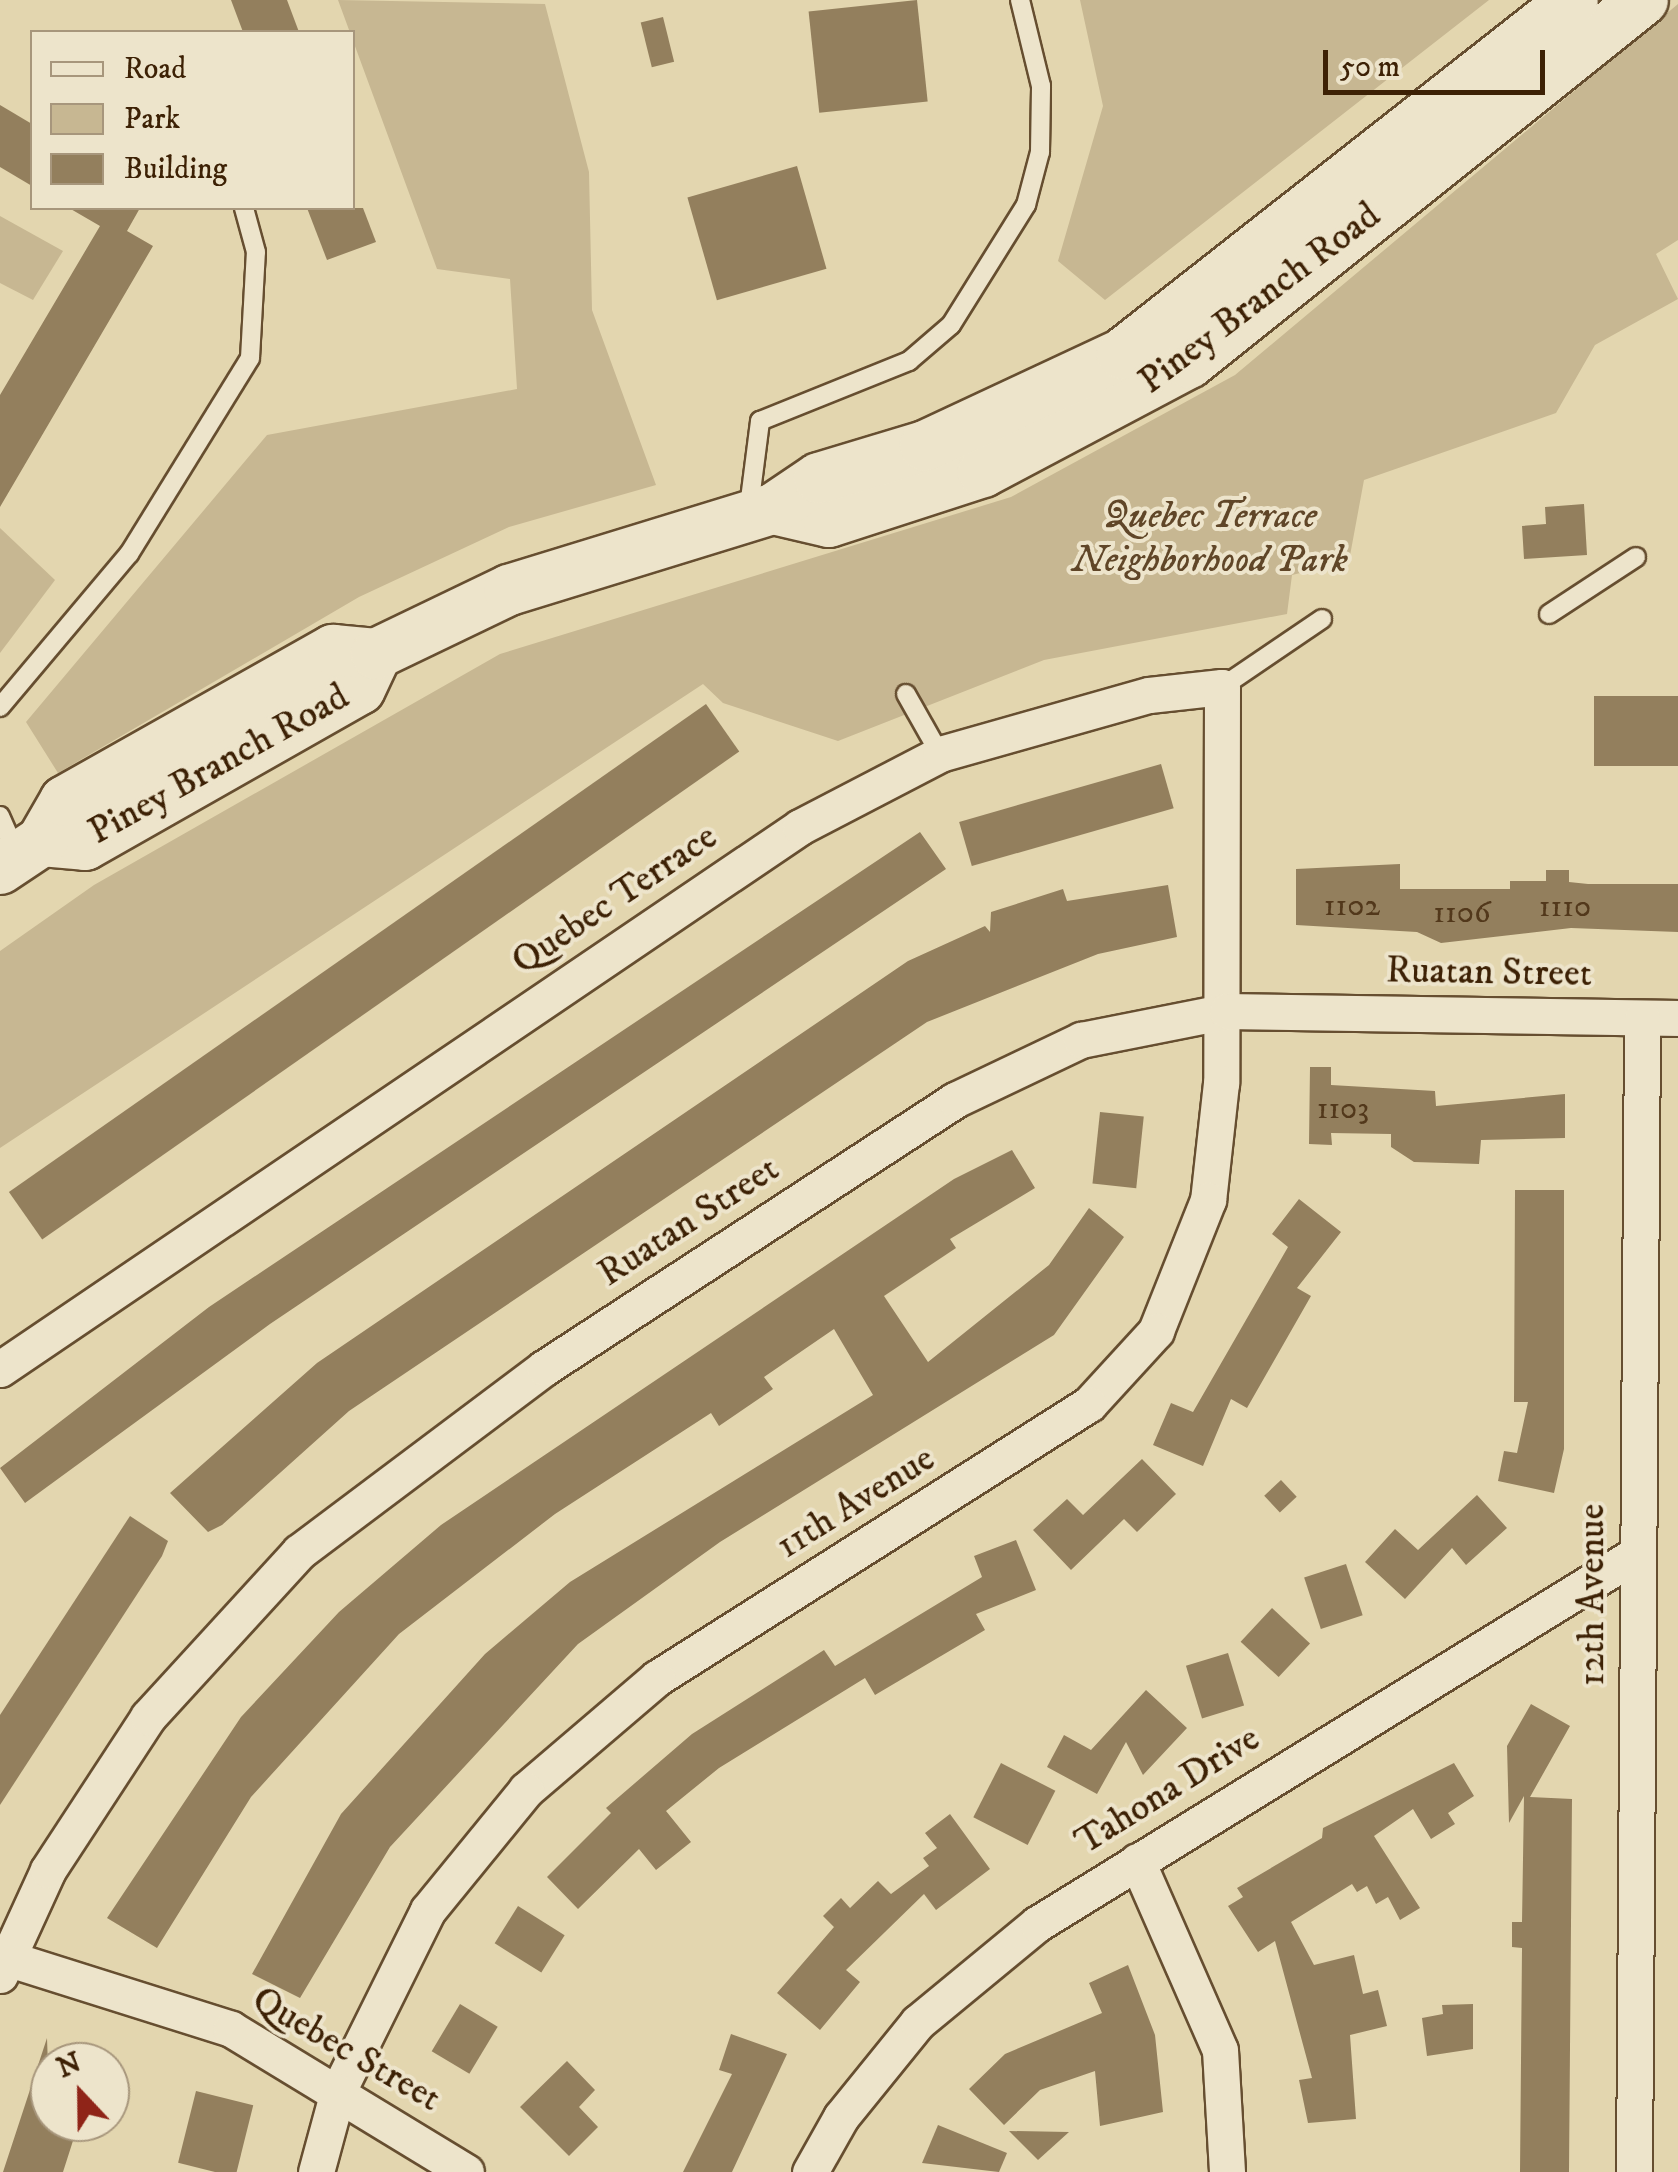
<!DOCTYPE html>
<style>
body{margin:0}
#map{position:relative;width:1678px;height:2172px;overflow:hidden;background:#e3d6af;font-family:"IM FELL DW Pica",serif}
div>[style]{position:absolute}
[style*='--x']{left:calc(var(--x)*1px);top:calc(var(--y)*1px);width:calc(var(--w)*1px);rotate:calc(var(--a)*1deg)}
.green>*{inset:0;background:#c7b792}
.building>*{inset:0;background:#937f5d;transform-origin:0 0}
.roads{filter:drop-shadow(2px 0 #664e30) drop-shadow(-2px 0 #664e30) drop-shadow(0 2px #664e30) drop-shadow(0 -2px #664e30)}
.lane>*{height:18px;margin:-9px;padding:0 9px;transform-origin:9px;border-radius:9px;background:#ede4cb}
.street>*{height:35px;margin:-17.5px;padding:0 17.5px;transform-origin:17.5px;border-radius:17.5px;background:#ede4cb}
.secondary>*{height:50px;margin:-25px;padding:0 25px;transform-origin:25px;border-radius:25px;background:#ede4cb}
span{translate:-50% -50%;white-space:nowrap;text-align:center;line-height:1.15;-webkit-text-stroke:8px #ede4cb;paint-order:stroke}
.number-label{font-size:32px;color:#52381b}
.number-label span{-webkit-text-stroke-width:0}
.street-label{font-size:38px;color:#3d2105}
.park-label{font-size:38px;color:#604628;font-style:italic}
.legend{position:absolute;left:30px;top:30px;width:325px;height:180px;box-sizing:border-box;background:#ede4cb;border:2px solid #a7967c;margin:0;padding:12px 18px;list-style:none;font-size:30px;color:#3d2105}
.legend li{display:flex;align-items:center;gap:20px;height:50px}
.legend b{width:50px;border:2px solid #a7967c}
.north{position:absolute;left:30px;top:2042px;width:100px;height:100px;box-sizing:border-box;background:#ede4cb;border:2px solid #a7967c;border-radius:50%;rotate:338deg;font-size:28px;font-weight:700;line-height:40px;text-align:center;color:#3d2105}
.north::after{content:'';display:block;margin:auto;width:35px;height:45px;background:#8f2418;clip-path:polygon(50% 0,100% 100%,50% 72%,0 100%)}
.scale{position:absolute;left:1323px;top:50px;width:222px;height:45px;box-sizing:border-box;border:5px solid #3d2105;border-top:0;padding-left:12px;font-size:30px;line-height:35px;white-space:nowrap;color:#3d2105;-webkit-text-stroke:8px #ede4cb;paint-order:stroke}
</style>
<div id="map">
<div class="green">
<i style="clip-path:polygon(338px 0,545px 4px,589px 172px,592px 310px,656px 485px,509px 527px,359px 597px,58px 773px,26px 722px,267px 435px,517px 389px,510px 279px,437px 269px)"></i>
<i style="clip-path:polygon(1080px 0,1489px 0,1105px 300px,1058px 261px,1103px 106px)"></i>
<i style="clip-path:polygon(1678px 4px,1678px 240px,1656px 254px,1678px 299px,1595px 345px,1556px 413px,1364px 480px,1349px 561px,1292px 575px,1287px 614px,1044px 660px,838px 741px,723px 703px,703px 684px,0 1148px,0 951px,94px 885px,500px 654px,1011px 497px,1235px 375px)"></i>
<i style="clip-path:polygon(0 216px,63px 251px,33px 300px,0 283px)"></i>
<i style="clip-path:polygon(0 528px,55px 580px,0 653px)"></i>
</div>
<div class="building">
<i style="clip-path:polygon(231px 0,287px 0,299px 32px,243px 32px)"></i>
<i style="left:917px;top:0;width:102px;height:109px;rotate:84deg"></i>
<i style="left:663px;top:17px;width:46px;height:23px;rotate:76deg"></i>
<i style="clip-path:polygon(0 105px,32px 124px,32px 186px,0 167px)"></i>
<i style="left:797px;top:166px;width:107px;height:114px;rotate:74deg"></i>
<i style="clip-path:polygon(69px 208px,140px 208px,127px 231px,153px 246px,0 507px,0 395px,100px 226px)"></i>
<i style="clip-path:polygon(307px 208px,363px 208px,376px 242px,327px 260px)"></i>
<i style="clip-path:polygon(1584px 504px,1587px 555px,1524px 559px,1522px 526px,1546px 524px,1545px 507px)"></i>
<i style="left:1678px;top:696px;width:70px;height:84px;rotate:90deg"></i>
<i style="left:706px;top:704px;width:58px;height:851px;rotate:55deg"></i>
<i style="left:1161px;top:764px;width:46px;height:210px;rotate:74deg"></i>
<i style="clip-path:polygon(920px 832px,946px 869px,270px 1324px,25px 1503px,0 1468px,209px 1307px)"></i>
<i style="clip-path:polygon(1400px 864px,1400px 889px,1510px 889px,1510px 881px,1546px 881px,1546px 870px,1569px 870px,1569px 882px,1588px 884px,1678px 884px,1678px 932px,1571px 928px,1441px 943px,1417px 932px,1296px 925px,1296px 869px)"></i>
<i style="clip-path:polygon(1168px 885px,1177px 937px,1098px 954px,927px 1022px,349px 1411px,222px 1525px,208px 1532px,170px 1493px,317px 1363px,908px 961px,985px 926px,990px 932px,991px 912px,1063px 889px,1067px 901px)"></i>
<i style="clip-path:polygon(1310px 1067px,1331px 1067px,1331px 1085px,1435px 1091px,1436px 1106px,1565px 1094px,1565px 1138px,1481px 1140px,1479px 1164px,1414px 1162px,1391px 1147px,1391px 1134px,1331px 1133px,1332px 1145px,1309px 1144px)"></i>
<i style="left:1100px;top:1112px;width:44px;height:72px;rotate:6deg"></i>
<i style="clip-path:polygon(1012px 1150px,1035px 1188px,950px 1239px,956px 1248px,884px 1296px,928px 1362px,1049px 1265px,1089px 1208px,1124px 1237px,1054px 1335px,720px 1542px,578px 1644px,390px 1847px,300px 1998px,252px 1974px,341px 1814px,485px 1654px,570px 1582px,873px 1395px,834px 1329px,764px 1377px,773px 1389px,719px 1426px,711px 1413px,555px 1514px,399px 1634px,251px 1797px,157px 1948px,107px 1918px,241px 1717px,339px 1612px,441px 1525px,954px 1179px)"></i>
<i style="clip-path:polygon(1515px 1190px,1564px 1190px,1564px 1449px,1554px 1493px,1498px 1481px,1504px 1451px,1517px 1453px,1528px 1402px,1514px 1402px)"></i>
<i style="clip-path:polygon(1299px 1199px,1341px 1232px,1297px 1288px,1311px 1296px,1247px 1408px,1231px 1399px,1203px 1466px,1153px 1445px,1171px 1403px,1193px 1412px,1288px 1247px,1272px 1234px)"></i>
<i style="clip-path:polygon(1142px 1459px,1176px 1494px,1137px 1532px,1124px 1519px,1071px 1570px,1033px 1530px,1067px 1499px,1083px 1515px)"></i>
<i style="left:1281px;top:1480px;width:23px;height:23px;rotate:47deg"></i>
<i style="clip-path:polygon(1477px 1495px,1507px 1528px,1466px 1565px,1452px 1548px,1405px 1599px,1365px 1562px,1395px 1529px,1418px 1550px)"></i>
<i style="clip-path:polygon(130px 1516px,168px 1541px,162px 1556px,0 1805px,0 1715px)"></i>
<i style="clip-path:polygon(1016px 1540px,1036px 1590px,976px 1614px,985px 1630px,875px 1695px,865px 1678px,719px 1768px,666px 1811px,691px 1842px,656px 1870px,639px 1849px,578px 1909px,547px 1877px,611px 1813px,606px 1808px,692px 1734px,824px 1650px,835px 1666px,982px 1577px,974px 1556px)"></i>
<i style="left:1346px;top:1564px;width:54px;height:44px;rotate:72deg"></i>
<i style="left:1272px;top:1608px;width:52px;height:46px;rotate:43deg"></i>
<i style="left:1228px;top:1653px;width:55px;height:44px;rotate:73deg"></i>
<i style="clip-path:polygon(1146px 1690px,1187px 1728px,1143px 1775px,1126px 1742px,1097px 1794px,1047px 1767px,1064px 1735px,1091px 1750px)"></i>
<i style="clip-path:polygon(1531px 1704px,1570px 1726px,1530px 1797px,1572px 1799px,1569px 2172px,1520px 2172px,1522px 1948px,1512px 1947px,1512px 1922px,1522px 1922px,1524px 1796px,1509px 1823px,1507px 1746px)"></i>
<i style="left:1001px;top:1763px;width:61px;height:61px;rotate:27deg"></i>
<i style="clip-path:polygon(1454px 1763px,1474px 1796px,1448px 1813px,1455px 1824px,1431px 1839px,1413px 1809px,1374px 1836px,1420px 1908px,1400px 1920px,1388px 1897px,1376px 1904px,1367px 1886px,1357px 1892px,1352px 1884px,1291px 1922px,1314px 1965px,1354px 1955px,1363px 1994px,1378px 1990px,1387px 2026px,1350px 2035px,1356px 2119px,1308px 2123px,1299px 2080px,1312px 2078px,1275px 1941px,1258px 1952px,1228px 1906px,1243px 1897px,1237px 1888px,1322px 1838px,1323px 1828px)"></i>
<i style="clip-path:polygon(950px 1814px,990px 1869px,936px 1910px,924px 1894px,846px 1970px,860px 1982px,820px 2030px,777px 1993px,834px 1927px,823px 1916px,841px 1898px,850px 1908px,878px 1881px,891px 1894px,929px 1866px,923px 1858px,937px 1848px,925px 1833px)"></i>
<i style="left:518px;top:1906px;width:55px;height:44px;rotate:32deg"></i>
<i style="clip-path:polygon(1128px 1965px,1155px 2035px,1163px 2112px,1100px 2126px,1095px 2071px,1040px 2090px,1004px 2125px,969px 2089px,1005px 2054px,1102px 2013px,1089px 1983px)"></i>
<i style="left:460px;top:2004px;width:44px;height:55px;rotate:31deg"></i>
<i style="clip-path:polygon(1473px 2004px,1473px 2049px,1427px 2056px,1422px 2018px,1443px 2014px,1442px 2005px)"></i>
<i style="clip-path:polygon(731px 2034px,787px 2054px,732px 2172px,683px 2172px,732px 2074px,719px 2070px)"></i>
<i style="clip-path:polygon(47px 2038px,50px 2122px,79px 2122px,63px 2172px,3px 2172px)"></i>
<i style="clip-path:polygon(567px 2061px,595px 2090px,579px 2107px,598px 2127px,569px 2156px,520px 2107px)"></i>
<i style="left:196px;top:2091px;width:59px;height:74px;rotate:14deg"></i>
<i style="clip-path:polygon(938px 2125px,1007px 2153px,999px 2172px,922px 2163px)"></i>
<i style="clip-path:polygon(1009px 2131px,1069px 2132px,1038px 2160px)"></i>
</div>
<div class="roads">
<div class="lane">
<i style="--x:748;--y:515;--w:95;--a:-82.7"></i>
<i style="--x:760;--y:421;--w:161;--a:-21.9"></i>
<i style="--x:909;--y:361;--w:55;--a:-40.6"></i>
<i style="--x:951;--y:325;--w:142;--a:-58"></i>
<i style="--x:1026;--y:205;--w:55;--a:-75.2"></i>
<i style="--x:1040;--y:152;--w:66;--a:-89.1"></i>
<i style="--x:1041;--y:86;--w:89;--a:-103.7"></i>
<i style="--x:1549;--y:614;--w:104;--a:-33.2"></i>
<i style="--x:1222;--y:687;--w:121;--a:-34.2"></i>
<i style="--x:906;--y:694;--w:69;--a:60.5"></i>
<i style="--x:0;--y:707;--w:200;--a:-49.9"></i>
<i style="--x:129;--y:554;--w:230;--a:-58.3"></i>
<i style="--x:250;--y:358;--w:106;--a:-86.8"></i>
<i style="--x:256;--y:252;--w:46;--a:-105.3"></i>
<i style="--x:0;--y:816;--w:43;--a:66.4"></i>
</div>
<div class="street">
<i style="--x:0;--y:1369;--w:966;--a:-34.12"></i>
<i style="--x:800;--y:827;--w:158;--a:-27.5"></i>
<i style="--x:940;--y:754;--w:217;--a:-15.8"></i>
<i style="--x:1149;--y:695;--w:73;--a:-6.3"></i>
<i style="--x:1222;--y:687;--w:396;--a:90.1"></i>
<i style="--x:1221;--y:1083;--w:118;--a:96.3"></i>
<i style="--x:1208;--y:1200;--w:141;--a:111.7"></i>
<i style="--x:1156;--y:1331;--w:99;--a:132.5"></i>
<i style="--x:1089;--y:1404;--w:512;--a:147.61"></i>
<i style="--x:657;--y:1678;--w:172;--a:139.5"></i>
<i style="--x:526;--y:1790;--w:155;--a:129.2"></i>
<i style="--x:428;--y:1910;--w:202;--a:116.4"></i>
<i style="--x:338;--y:2091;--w:84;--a:105.2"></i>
<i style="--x:1137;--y:1861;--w:206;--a:66.3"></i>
<i style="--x:1220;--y:2050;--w:122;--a:86.7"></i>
<i style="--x:0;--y:1956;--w:242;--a:17.5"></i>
<i style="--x:231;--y:2029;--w:275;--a:31.3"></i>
<i style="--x:0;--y:1975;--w:115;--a:-65.4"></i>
<i style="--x:48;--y:1870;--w:183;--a:-56.8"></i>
<i style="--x:148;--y:1717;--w:224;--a:-47.5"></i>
<i style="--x:299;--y:1552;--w:306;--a:-36.9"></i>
<i style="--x:544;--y:1368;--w:491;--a:-33.1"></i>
<i style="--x:955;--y:1100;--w:140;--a:-25.5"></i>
<i style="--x:1081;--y:1040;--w:149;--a:-11.2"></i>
<i style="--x:1227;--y:1011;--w:451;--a:0.9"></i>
<i style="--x:810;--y:2172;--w:63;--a:-60.6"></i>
<i style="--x:841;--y:2117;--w:122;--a:-51"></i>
<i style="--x:918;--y:2022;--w:154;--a:-39.5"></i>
<i style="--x:1037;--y:1924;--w:703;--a:-31.68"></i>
<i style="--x:1634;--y:2172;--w:1154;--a:-89.6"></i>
</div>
<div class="secondary">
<i style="--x:773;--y:509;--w:57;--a:13.1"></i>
<i style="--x:829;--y:522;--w:162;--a:-18"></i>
<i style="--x:983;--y:472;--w:233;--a:-27.9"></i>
<i style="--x:1189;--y:363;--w:581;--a:-38.64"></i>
<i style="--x:42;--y:841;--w:43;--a:5.3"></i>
<i style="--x:85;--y:845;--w:316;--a:-29.6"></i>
<i style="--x:360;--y:689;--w:38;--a:-65"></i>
<i style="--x:0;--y:869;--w:50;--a:-33.7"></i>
<i style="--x:42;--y:841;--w:46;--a:-60.1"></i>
<i style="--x:65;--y:801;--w:308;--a:-29.4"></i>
<i style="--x:333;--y:650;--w:43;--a:5.3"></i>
<i style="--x:376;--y:654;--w:148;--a:-25.7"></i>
<i style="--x:509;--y:590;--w:276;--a:-17.1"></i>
<i style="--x:773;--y:509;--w:55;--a:-34"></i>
<i style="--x:819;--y:478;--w:111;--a:-16.8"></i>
<i style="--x:925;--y:446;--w:217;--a:-25"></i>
<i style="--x:1122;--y:354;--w:573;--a:-38.13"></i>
</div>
</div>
<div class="number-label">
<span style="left:1352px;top:906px">1102</span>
<span style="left:1565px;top:907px">1110</span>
<span style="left:1462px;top:913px">1106</span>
<span style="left:1343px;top:1109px">1103</span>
</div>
<div class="street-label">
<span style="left:1260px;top:299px;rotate:-37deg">Piney Branch Road</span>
<span style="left:219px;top:765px;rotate:-29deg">Piney Branch Road</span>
<span style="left:615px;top:900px;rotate:-34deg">Quebec Terrace</span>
<span style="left:1489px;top:973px;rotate:1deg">Ruatan Street</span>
<span style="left:689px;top:1222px;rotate:-33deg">Ruatan Street</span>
<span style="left:856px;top:1503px;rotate:-32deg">11th Avenue</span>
<span style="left:1593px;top:1595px;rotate:-90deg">12th Avenue</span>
<span style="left:1168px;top:1791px;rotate:-32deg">Tahona Drive</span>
<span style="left:346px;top:2050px;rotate:30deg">Quebec Street</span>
</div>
<div class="park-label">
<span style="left:1210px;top:539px">Quebec Terrace<br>Neighborhood Park</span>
</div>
<ul class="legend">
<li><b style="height:12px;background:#ede4cb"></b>Road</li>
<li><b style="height:28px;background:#c7b792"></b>Park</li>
<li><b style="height:28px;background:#937f5d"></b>Building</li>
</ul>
<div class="north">N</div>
<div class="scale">50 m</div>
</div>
